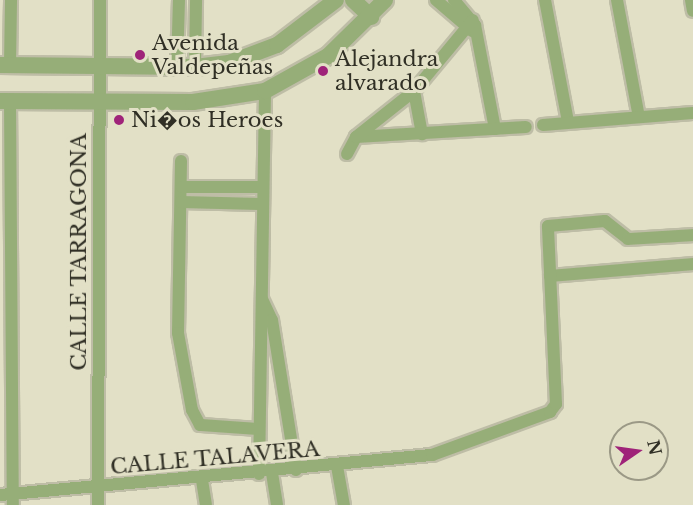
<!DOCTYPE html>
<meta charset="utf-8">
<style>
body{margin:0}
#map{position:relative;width:693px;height:505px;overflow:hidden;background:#e2e0c6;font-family:"Libre Baskerville",serif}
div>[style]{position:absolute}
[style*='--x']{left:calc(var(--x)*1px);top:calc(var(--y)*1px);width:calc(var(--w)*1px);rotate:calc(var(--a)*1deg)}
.roads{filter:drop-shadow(2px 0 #bebda6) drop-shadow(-2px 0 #bebda6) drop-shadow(0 2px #bebda6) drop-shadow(0 -2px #bebda6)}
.minor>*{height:12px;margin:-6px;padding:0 6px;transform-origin:6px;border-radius:6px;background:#96ae78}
.tertiary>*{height:16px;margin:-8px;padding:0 8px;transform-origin:8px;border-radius:8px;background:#96ae78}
.dots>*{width:16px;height:16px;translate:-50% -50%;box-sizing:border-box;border:3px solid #e2e0c6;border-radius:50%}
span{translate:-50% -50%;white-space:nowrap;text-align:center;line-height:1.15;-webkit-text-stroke:6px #e2e0c6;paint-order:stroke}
.poi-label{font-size:21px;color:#302f25}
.left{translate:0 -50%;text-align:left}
.street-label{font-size:21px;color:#302f25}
.north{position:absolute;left:609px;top:421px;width:60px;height:60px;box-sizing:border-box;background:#e2e0c6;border:2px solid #9b9986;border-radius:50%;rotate:77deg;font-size:16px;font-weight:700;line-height:24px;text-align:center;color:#302f25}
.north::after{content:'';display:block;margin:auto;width:21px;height:27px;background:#9f2379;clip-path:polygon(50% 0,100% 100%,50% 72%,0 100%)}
</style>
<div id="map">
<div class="roads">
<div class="minor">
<i style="--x:436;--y:0;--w:48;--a:40.7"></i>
<i style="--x:454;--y:0;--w:33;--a:50"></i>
<i style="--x:475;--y:25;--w:106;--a:79.1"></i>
<i style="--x:545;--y:0;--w:124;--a:79.3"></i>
<i style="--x:617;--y:0;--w:119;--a:79.4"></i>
<i style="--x:691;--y:0;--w:11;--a:80"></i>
<i style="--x:10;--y:65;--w:65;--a:-89.1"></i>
<i style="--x:177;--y:67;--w:67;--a:-88.3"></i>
<i style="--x:195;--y:67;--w:67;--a:-89.1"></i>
<i style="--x:414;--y:91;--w:44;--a:79.5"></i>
<i style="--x:10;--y:101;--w:404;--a:89.6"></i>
<i style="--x:543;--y:125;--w:150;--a:-4.6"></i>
<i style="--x:356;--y:137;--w:170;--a:-3.4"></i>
<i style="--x:347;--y:154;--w:19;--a:-62"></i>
<i style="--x:356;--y:137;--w:74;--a:-38.4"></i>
<i style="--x:414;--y:91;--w:92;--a:-50.3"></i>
<i style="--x:181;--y:161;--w:172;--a:91"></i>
<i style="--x:178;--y:333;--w:78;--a:79.7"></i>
<i style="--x:192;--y:410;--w:17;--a:62"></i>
<i style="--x:200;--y:425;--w:59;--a:3.9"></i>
<i style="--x:182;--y:187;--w:79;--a:0"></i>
<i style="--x:181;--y:202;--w:79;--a:1.5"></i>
<i style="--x:550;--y:276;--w:144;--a:-4.8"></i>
<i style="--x:262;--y:299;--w:23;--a:65"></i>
<i style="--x:272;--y:320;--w:152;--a:80.9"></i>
<i style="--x:337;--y:466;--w:40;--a:80"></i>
<i style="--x:272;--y:473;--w:32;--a:81"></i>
<i style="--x:259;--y:474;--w:383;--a:-89.1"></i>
<i style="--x:202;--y:480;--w:25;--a:81"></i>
<i style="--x:0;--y:495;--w:434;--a:-5.3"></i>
<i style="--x:432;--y:455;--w:126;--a:-20"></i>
<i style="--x:550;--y:412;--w:10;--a:-53"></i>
<i style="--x:556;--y:404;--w:178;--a:-92.6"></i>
<i style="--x:548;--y:226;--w:57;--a:-5"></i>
<i style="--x:605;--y:221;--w:29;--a:38"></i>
<i style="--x:628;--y:239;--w:65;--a:-3.5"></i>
<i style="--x:98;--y:505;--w:505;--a:-89.77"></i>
</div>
<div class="tertiary">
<i style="--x:353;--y:0;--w:25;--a:43"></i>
<i style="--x:0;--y:65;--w:195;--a:0.6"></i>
<i style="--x:195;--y:67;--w:34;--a:-7"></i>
<i style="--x:229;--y:63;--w:51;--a:-20.6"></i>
<i style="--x:277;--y:45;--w:74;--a:-37.3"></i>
<i style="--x:0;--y:101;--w:193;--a:0.3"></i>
<i style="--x:193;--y:102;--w:73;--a:-8.7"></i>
<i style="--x:265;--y:91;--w:72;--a:-29.1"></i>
<i style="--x:328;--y:56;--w:80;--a:-44.5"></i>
</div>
</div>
<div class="dots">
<i style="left:140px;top:55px;background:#9f2379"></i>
<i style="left:323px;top:71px;background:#9f2379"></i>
<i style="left:119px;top:120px;background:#9f2379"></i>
</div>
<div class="poi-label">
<span class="left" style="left:152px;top:55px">Avenida<br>Valdepeñas</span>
<span class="left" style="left:335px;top:71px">Alejandra<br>alvarado</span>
<span class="left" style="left:131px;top:120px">Ni�os Heroes</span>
</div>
<div class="street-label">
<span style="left:79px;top:252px;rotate:-90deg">CALLE TARRAGONA</span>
<span style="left:215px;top:458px;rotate:-5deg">CALLE TALAVERA</span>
</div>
<div class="north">N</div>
</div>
